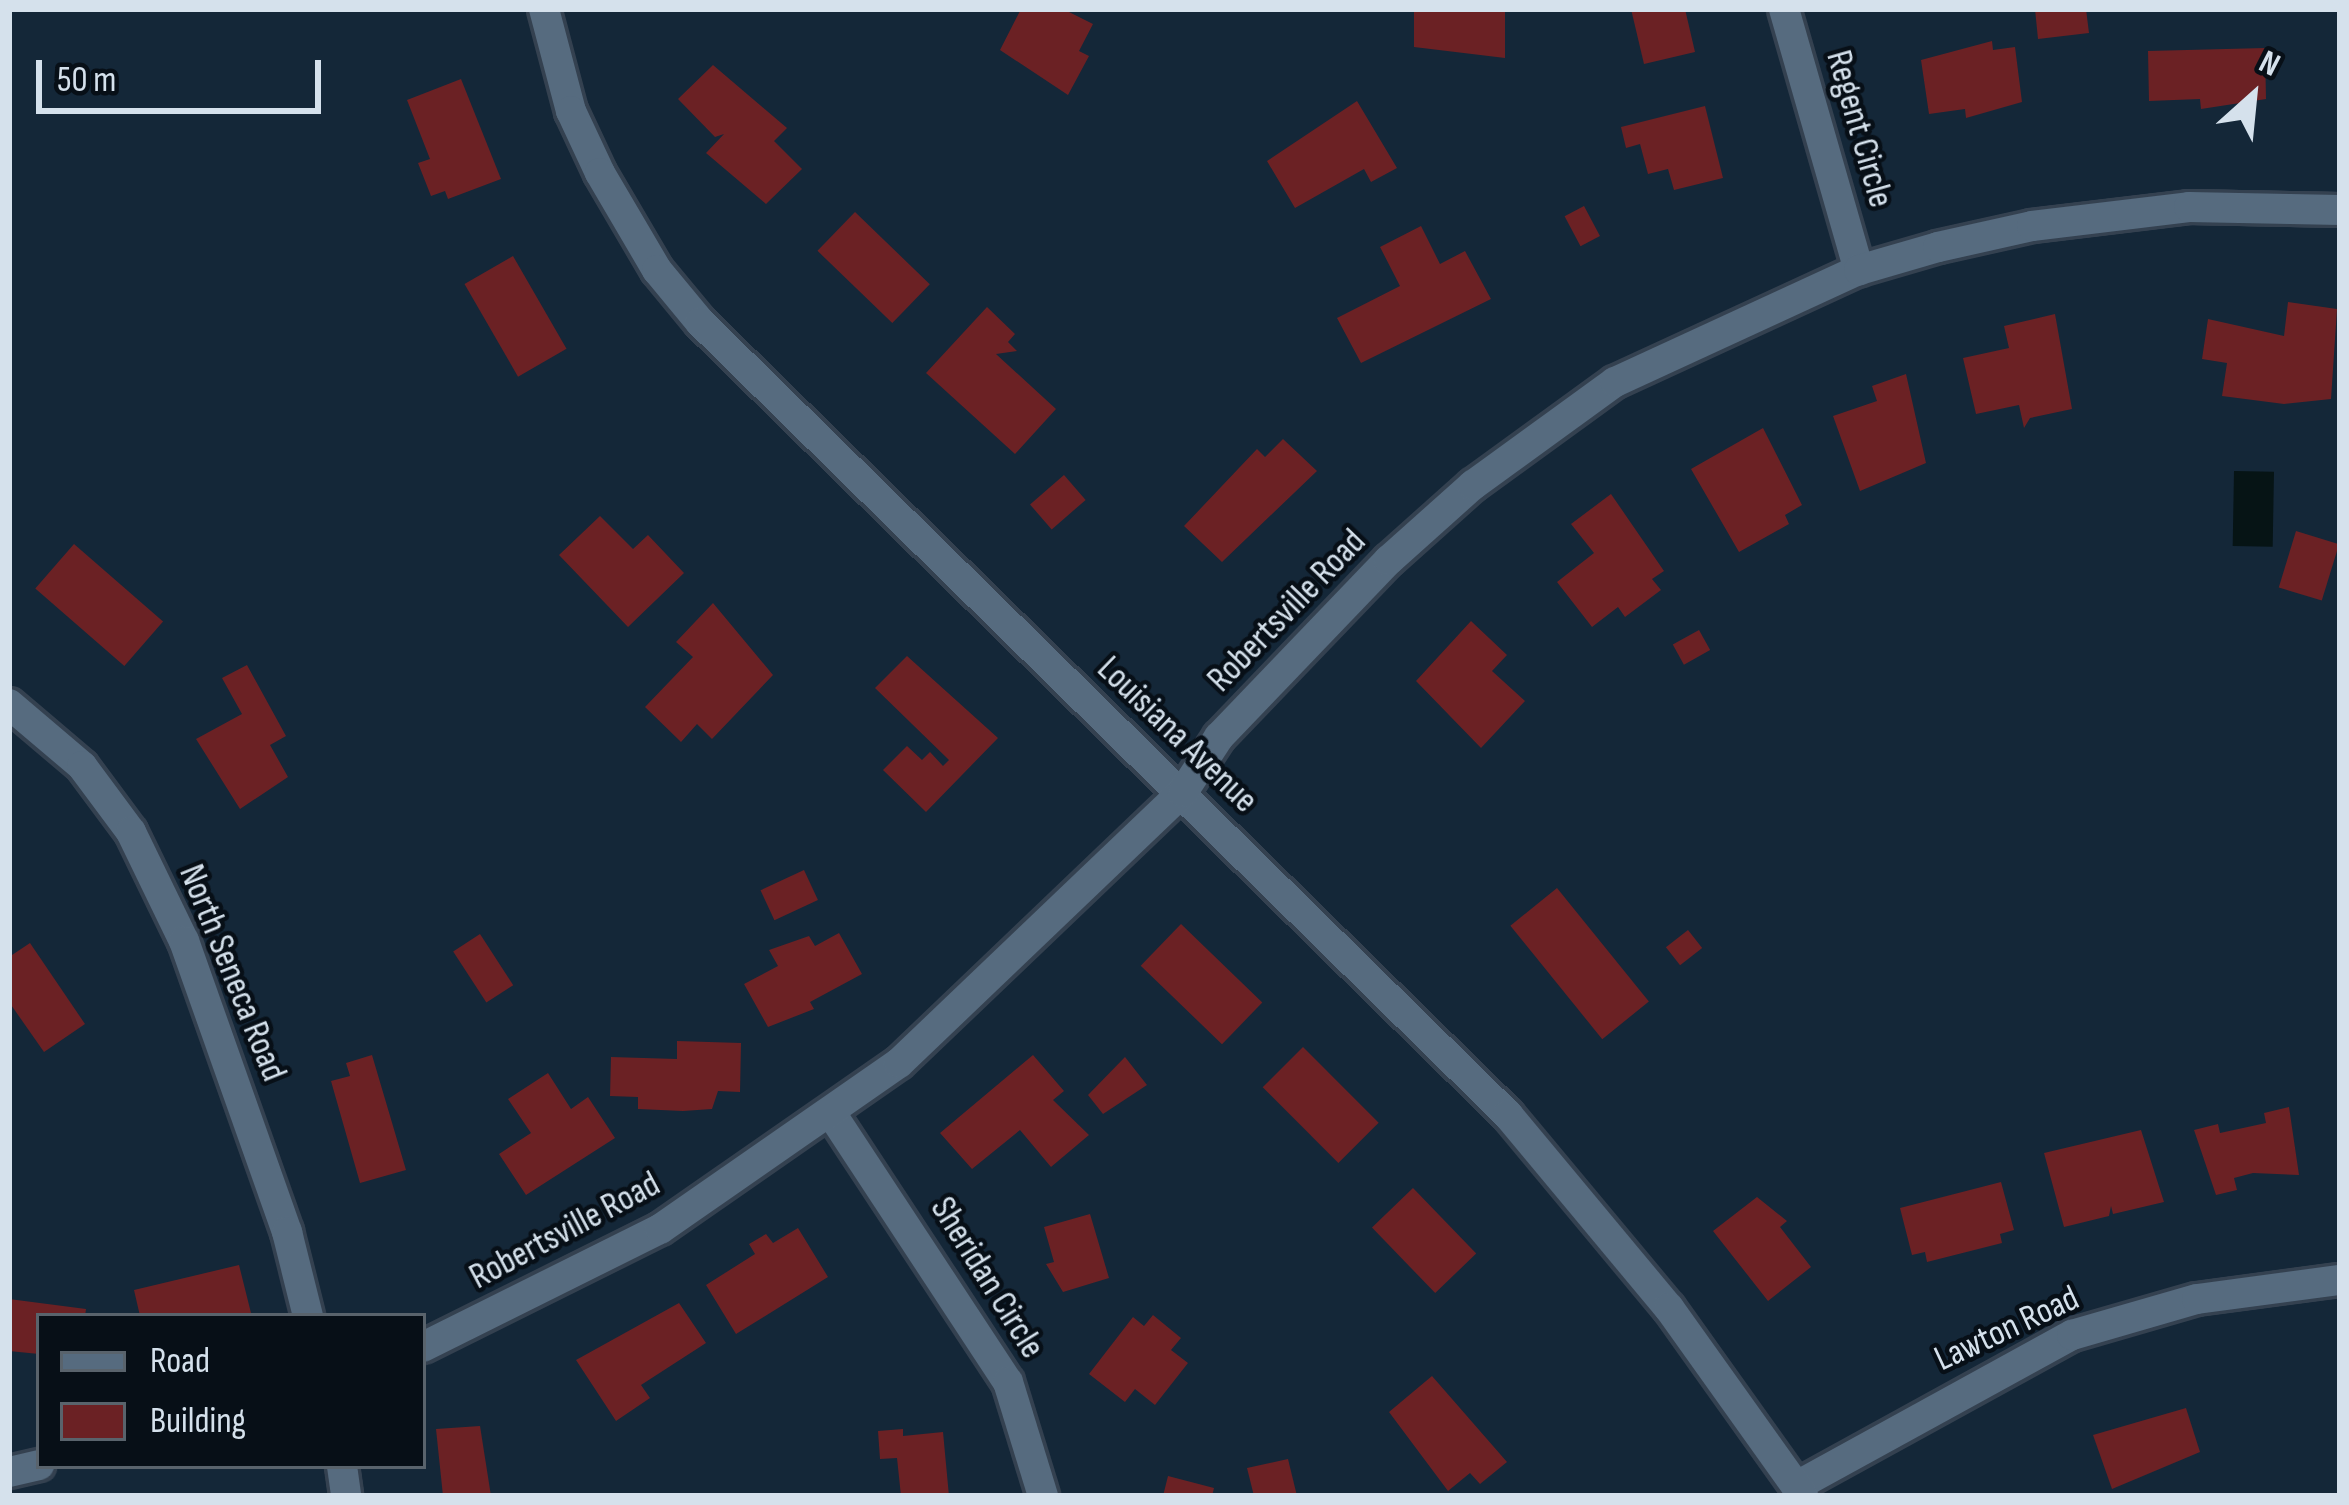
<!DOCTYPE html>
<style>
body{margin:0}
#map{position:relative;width:2349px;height:1505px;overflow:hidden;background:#142738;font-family:"Sofia Sans Condensed",sans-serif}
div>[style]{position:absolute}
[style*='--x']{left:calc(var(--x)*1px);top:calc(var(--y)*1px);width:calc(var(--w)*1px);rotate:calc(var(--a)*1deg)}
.water>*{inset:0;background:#061415;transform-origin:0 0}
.building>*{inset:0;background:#6b2124;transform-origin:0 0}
.roads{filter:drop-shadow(3px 0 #344150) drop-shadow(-3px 0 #344150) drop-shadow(0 3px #344150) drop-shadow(0 -3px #344150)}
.street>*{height:30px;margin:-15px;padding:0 15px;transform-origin:15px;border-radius:15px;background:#566b7f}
.secondary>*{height:30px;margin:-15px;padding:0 15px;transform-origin:15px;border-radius:15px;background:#566b7f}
span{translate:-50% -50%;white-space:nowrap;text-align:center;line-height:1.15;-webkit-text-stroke:9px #070f17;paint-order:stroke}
.street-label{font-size:36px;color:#d5e1ec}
.frame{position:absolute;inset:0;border:12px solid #d5e1ec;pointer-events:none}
.legend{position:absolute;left:36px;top:1313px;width:390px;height:156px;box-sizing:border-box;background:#070f17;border:3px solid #59636c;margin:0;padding:15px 21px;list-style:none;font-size:36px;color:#d5e1ec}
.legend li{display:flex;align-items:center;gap:24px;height:60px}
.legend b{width:60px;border:3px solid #59636c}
.north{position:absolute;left:2193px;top:36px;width:120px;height:120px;-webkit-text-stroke:9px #070f17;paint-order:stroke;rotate:27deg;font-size:33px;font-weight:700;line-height:48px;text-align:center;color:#d5e1ec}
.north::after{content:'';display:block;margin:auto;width:42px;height:54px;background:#d5e1ec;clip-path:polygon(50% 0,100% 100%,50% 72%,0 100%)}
.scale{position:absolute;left:36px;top:60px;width:285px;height:54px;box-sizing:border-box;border:6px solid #d5e1ec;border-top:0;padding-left:15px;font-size:36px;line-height:42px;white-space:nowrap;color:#d5e1ec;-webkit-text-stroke:9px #070f17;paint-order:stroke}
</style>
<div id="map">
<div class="water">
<i style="left:2234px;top:471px;width:40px;height:75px;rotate:1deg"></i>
</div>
<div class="building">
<i style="clip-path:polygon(1021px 9px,1063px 9px,1093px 24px,1079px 51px,1089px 56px,1068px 95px,1000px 50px)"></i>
<i style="clip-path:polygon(1414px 9px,1505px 9px,1505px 58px,1414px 47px)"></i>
<i style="clip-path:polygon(1631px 9px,1685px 9px,1695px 52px,1644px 64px)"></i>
<i style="clip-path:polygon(2035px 9px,2086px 9px,2089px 33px,2038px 39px)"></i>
<i style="clip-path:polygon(1992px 41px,1993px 50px,2015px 47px,2022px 102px,1966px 118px,1965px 109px,1929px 114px,1921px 60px)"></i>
<i style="clip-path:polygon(2265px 48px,2266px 99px,2201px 109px,2200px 99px,2149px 101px,2148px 51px)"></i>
<i style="clip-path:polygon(713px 65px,787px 128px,774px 141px,802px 169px,766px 204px,706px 153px,724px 134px,715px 137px,678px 99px)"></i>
<i style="clip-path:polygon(461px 79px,501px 179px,448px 199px,445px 191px,431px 196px,418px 163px,430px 159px,407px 100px)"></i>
<i style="clip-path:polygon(1357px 101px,1397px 168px,1371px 182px,1364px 169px,1295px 208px,1267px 161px)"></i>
<i style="clip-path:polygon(1705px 106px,1723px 178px,1674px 190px,1668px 169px,1648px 174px,1640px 144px,1626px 148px,1621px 127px)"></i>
<i style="left:1584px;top:206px;width:34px;height:22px;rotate:62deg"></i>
<i style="left:855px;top:212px;width:104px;height:54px;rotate:44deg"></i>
<i style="clip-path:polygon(1421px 226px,1440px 264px,1465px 251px,1491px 299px,1361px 363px,1337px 318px,1400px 286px,1380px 247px)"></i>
<i style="left:513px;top:256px;width:107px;height:56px;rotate:60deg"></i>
<i style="clip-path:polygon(2288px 302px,2337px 309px,2331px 399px,2284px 404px,2222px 396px,2227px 363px,2202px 359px,2208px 319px,2284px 336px)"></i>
<i style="clip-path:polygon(987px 307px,1015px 334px,1008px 342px,1017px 351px,996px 354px,1056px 409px,1015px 454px,926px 373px)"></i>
<i style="clip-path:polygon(2055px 314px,2072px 409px,2030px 418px,2024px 428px,2019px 405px,1976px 414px,1963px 358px,2009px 348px,2004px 326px)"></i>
<i style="clip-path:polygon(1906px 374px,1926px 463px,1860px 491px,1833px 416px,1877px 401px,1872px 386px)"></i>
<i style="clip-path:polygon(1763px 428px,1802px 505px,1785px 515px,1789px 524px,1739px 552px,1691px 469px)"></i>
<i style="clip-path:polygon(1283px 439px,1317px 471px,1222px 562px,1184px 526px,1257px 449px,1265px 457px)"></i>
<i style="left:1064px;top:475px;width:33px;height:45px;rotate:49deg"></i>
<i style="clip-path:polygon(1611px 494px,1664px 571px,1652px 579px,1661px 590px,1625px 617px,1618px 607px,1592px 627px,1557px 582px,1594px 553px,1571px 524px)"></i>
<i style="clip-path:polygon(600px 516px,633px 549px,648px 535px,684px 573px,628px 627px,559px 555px)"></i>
<i style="left:2296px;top:531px;width:45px;height:59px;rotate:17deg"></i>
<i style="left:74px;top:544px;width:118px;height:59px;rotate:41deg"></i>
<i style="clip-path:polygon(713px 603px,773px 675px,712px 739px,697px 724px,681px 742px,645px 707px,693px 657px,676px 642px)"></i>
<i style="clip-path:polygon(1471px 621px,1507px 655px,1492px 671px,1525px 701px,1481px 748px,1416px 681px)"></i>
<i style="left:1699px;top:630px;width:23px;height:30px;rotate:61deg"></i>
<i style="clip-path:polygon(907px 656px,998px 738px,926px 812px,883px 770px,907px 746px,922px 760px,930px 752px,943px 766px,949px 760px,875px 688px)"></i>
<i style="clip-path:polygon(247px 665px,286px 736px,270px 745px,288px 777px,240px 809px,196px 739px,242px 714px,222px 678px)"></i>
<i style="left:804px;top:870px;width:33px;height:48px;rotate:65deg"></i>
<i style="left:1557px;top:888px;width:146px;height:60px;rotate:51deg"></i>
<i style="left:1181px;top:924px;width:113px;height:58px;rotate:44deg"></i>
<i style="left:1688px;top:930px;width:23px;height:28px;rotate:52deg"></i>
<i style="clip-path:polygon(839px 933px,862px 974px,810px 1002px,814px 1009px,768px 1027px,744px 984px,778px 966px,769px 950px,809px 936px,815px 946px)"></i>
<i style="left:480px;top:934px;width:61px;height:32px;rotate:57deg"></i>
<i style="clip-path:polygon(30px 943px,85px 1024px,44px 1052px,9px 1002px,9px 957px)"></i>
<i style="clip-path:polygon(677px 1041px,741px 1043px,740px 1092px,718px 1091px,712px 1109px,683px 1111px,638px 1109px,638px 1097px,610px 1096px,611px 1057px,677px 1059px)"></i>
<i style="left:1303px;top:1047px;width:107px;height:57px;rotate:45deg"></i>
<i style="clip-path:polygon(372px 1055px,406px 1170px,360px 1183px,331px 1081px,350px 1076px,346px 1063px)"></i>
<i style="clip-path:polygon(1033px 1055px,1064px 1091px,1053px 1100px,1089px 1135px,1051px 1167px,1020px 1130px,972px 1169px,940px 1133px)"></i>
<i style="clip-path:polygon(1125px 1057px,1147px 1085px,1103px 1114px,1088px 1095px)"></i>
<i style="clip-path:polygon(548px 1073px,571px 1109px,588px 1097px,615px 1138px,526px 1195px,499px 1154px,531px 1133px,508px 1099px)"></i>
<i style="clip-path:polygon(2289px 1107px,2299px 1175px,2253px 1173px,2234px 1178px,2237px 1190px,2216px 1195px,2194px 1130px,2218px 1124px,2220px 1133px,2266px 1123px,2264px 1113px)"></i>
<i style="clip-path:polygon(2141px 1130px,2164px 1202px,2113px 1214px,2111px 1206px,2109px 1216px,2064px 1227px,2044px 1153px)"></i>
<i style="clip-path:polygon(2001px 1182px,2014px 1230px,2000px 1234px,2002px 1243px,1927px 1262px,1925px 1252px,1912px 1255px,1900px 1208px)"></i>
<i style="left:1413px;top:1188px;width:91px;height:57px;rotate:46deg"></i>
<i style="clip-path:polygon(1757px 1197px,1787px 1221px,1780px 1227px,1811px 1267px,1768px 1301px,1713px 1231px)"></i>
<i style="clip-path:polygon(1090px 1214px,1109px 1278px,1063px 1292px,1046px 1264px,1054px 1262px,1044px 1227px)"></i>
<i style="clip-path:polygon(798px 1228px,828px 1277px,736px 1334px,706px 1285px,755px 1254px,749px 1244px,766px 1234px,773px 1243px)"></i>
<i style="clip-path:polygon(239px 1265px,251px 1313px,140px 1316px,134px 1290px)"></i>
<i style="clip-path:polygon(9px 1299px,86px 1309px,85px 1316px,39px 1316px,39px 1354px,9px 1351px)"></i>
<i style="clip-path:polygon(679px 1303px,706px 1343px,641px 1385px,650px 1398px,616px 1421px,576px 1360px)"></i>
<i style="clip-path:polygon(1153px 1315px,1181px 1338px,1171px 1350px,1188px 1363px,1155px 1405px,1135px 1389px,1125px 1402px,1089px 1374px,1133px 1317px,1144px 1326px)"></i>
<i style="clip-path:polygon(1432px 1376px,1507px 1462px,1480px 1484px,1470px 1473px,1448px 1491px,1389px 1412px)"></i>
<i style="clip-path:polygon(2186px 1408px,2200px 1452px,2112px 1489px,2093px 1435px)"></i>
<i style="clip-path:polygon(480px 1426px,491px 1496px,443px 1496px,436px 1429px)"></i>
<i style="clip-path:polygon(903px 1429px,903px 1436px,943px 1432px,949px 1496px,901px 1496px,897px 1458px,880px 1459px,878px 1431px)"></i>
<i style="clip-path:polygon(1288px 1459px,1297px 1496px,1254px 1496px,1247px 1468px)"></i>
<i style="clip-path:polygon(1168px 1476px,1214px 1488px,1212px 1496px,1163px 1496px)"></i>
</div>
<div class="roads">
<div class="street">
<i style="--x:1784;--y:9;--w:272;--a:74"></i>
<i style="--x:9;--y:704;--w:96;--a:40.3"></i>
<i style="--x:82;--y:766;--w:82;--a:53.4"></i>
<i style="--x:131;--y:832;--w:121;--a:64.1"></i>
<i style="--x:184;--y:941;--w:309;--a:70.5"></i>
<i style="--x:287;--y:1232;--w:87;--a:76"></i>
<i style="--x:833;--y:1116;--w:318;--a:56.7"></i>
<i style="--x:1008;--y:1382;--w:119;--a:72.9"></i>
<i style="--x:342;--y:1466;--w:30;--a:82"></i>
<i style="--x:1797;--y:1486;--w:314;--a:-28.8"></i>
<i style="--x:2072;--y:1335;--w:130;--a:-16.1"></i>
<i style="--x:2197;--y:1299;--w:144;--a:-7.6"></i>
</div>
<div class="secondary">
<i style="--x:544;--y:9;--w:106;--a:75.2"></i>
<i style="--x:571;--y:111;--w:68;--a:64.9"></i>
<i style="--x:600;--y:173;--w:113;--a:59.6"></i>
<i style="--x:657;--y:270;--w:67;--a:50.4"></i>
<i style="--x:700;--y:322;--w:1132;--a:44.46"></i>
<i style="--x:1508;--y:1115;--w:251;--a:50.2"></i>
<i style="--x:1669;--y:1308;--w:231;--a:54.5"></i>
<i style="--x:423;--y:1347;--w:265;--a:-26.5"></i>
<i style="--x:660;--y:1229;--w:291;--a:-34.8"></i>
<i style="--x:899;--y:1063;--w:393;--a:-43.7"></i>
<i style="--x:1183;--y:792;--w:66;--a:-56.8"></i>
<i style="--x:1219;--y:737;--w:245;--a:-46.2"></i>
<i style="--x:1389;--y:560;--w:113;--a:-41.8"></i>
<i style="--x:1473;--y:485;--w:175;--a:-36"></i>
<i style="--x:1615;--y:382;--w:268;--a:-24.7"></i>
<i style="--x:1859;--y:270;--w:82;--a:-16.2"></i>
<i style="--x:1938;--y:247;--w:96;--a:-12.6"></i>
<i style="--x:2032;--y:226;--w:158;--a:-6.9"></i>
<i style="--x:2189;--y:207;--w:151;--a:1.1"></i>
<i style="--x:9;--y:1472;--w:31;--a:-13"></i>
</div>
</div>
<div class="street-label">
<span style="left:1859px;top:129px;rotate:74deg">Regent Circle</span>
<span style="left:1287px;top:611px;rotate:-46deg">Robertsville Road</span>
<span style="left:1177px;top:735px;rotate:44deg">Louisiana Avenue</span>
<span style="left:232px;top:973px;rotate:68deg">North Seneca Road</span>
<span style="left:565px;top:1231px;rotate:-28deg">Robertsville Road</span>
<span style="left:987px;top:1278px;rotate:58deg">Sheridan Circle</span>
<span style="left:2007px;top:1329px;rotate:-25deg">Lawton Road</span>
</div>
<div class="frame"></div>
<ul class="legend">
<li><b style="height:15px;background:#566b7f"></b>Road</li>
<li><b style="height:33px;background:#6b2124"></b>Building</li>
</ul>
<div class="north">N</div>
<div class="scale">50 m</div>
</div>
